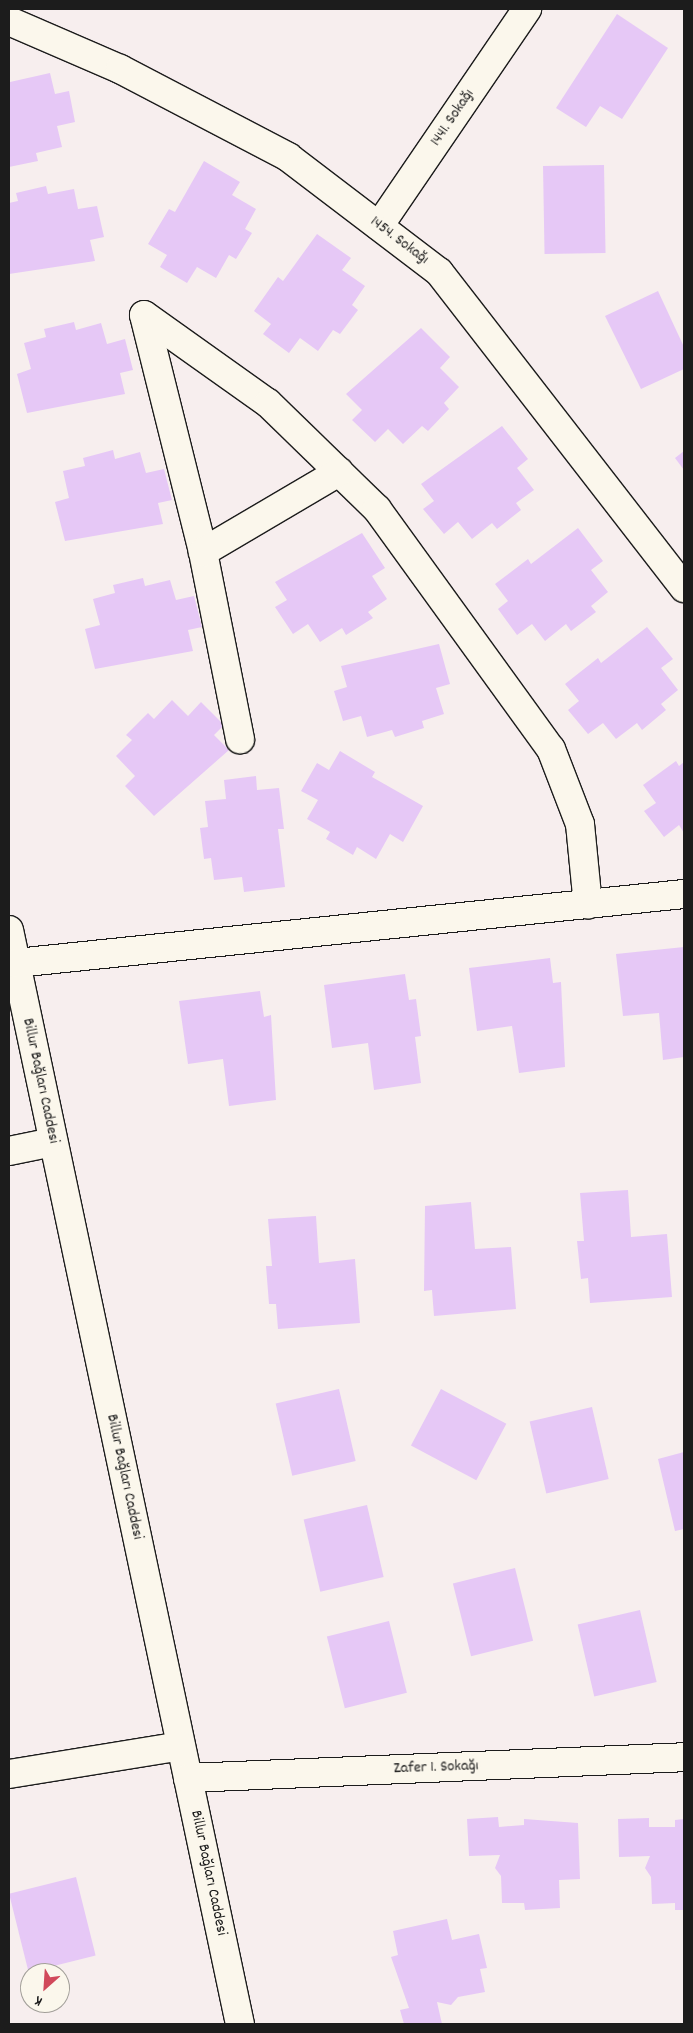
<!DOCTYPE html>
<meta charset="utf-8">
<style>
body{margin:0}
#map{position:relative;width:693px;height:2033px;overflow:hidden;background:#f7eeee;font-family:Dekko,sans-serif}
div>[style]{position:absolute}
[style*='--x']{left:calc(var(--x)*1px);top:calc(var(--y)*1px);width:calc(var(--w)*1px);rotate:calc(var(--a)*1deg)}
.building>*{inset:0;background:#e6c8f6;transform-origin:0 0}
.roads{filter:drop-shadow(1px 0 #1c1c1c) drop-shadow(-1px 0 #1c1c1c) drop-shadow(0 1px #1c1c1c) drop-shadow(0 -1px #1c1c1c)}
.minor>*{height:28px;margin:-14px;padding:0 14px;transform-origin:14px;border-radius:14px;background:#fbf7ec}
span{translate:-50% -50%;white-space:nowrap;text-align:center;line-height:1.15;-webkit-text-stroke:4.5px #fbf7ec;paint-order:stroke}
.street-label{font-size:16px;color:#1c1c1c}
.frame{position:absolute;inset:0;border:10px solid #1c1c1c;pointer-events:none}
.north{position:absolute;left:20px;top:1963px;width:50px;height:50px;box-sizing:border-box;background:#fbf7ec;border:1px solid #a29f99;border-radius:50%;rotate:206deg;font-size:14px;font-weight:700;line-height:20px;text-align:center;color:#1c1c1c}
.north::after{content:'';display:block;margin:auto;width:18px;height:22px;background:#d1495b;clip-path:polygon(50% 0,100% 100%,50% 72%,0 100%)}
</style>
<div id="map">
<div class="building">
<i style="clip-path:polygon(617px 14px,668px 48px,622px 119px,600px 106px,586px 127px,556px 108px)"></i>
<i style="clip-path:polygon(50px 73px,55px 94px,69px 91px,75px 122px,57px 126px,62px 147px,36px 153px,38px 161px,9px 167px,10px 82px)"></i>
<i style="clip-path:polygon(204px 161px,240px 182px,232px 195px,256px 209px,245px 229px,252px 233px,236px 259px,229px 255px,216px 278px,197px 267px,187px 283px,160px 267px,167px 255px,148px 244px,169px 209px,175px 212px)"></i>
<i style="left:604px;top:165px;width:88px;height:61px;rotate:89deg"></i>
<i style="clip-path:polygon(46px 186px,48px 194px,74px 189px,78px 209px,97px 206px,104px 237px,90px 240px,95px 261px,9px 274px,9px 203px,18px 201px,16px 193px)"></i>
<i style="clip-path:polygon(317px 234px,351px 258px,342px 270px,365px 286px,352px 305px,358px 310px,340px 334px,333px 330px,318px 351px,300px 338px,289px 353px,263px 334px,271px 324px,254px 311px,278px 277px,283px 281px)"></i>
<i style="clip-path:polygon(658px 291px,684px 347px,684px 369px,641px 389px,605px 316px)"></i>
<i style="clip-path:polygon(74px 322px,76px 330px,101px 323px,107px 344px,125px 339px,133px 370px,120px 373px,125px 394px,27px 413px,17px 374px,31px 369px,24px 343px,46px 337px,44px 329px)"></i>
<i style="clip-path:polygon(421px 328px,450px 357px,440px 368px,459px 387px,444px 403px,449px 409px,428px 431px,422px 426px,403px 444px,388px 429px,375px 442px,352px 420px,362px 410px,346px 394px)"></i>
<i style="clip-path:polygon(502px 426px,528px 459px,517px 468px,534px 490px,516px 503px,521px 510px,497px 529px,492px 523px,472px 539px,458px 522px,444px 534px,423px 509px,434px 501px,421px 484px)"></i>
<i style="clip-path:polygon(113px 450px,115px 459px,140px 452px,146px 473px,164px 469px,172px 500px,158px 503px,163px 524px,65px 541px,55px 502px,69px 498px,63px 471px,85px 466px,83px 458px)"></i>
<i style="clip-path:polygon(684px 451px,684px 470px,675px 458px)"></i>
<i style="clip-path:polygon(578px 528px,603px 561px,591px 570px,608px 592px,591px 606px,596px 612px,571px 631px,566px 624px,545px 641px,532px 624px,517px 635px,498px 609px,508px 601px,495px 584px,528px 559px,531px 564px)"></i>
<i style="clip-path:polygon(362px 533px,385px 568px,372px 576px,387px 599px,368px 612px,373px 618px,346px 635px,342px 628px,320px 642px,308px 624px,293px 634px,275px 607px,287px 600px,275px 582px)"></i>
<i style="clip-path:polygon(143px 578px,145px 586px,170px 580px,176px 600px,194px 596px,202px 627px,188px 630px,193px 651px,95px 669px,85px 629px,100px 625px,93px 599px,115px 593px,113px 585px)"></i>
<i style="clip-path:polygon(647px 627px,673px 659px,661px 668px,678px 690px,661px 704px,666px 710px,642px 730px,637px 723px,616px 739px,603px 723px,588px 734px,568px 710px,579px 701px,565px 684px,598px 658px,601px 663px)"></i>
<i style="clip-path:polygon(439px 644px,450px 684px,436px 688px,444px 714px,422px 721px,424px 728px,395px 737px,392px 730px,367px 737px,361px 716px,343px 721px,334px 691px,347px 687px,341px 666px)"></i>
<i style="clip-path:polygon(172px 700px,188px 716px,201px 702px,224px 725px,214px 735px,229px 750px,154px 816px,125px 786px,135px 776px,116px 756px,132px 740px,126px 735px,148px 713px,154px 719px)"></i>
<i style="clip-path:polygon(340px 751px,375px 772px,372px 777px,423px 806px,403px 842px,390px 834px,376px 859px,357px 847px,353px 855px,326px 839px,330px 832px,307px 819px,318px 800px,301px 791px,317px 763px,329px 770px)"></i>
<i style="clip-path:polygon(676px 761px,679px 766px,684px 762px,684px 833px,679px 825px,664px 837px,644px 811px,656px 803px,643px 785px)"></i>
<i style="clip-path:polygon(256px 776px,257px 790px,279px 788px,284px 829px,278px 829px,285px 887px,244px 892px,242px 877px,214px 880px,211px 858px,204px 859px,200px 828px,208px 827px,205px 801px,226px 799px,224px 780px)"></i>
<i style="clip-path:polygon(684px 947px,684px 1057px,663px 1060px,659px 1013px,623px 1016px,616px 954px)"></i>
<i style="clip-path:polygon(550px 958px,553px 983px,561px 982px,565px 1067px,519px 1073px,512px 1026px,477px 1031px,469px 968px)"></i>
<i style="clip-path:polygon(405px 974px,409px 1000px,416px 999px,421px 1036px,415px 1037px,421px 1083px,374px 1090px,368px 1043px,332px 1048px,324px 985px)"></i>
<i style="clip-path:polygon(260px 991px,264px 1017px,271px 1015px,276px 1100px,229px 1106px,223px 1059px,188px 1064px,179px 1001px)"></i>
<i style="clip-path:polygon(628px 1190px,631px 1237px,667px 1234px,672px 1297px,590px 1303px,588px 1278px,581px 1279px,577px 1241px,584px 1241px,580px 1193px)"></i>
<i style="clip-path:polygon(471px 1202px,475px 1249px,511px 1247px,516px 1309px,434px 1316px,432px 1290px,424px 1291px,425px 1206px)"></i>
<i style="clip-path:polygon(316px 1216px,319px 1263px,355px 1259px,360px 1323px,278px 1329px,276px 1304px,269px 1304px,266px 1266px,272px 1266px,268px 1219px)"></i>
<i style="left:339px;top:1389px;width:74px;height:65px;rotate:77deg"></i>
<i style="left:441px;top:1389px;width:74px;height:64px;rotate:28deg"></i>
<i style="left:592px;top:1407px;width:74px;height:64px;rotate:77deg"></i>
<i style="clip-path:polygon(684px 1452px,684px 1529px,675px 1531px,658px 1459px)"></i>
<i style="left:367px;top:1505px;width:74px;height:65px;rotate:77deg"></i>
<i style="left:515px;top:1568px;width:75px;height:64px;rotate:76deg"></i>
<i style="left:640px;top:1610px;width:74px;height:64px;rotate:77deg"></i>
<i style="left:389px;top:1621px;width:74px;height:64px;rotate:76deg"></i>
<i style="clip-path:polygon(498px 1817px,499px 1827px,524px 1825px,524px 1819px,578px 1823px,580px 1879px,559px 1880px,560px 1908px,525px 1910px,524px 1903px,502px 1903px,501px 1876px,495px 1868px,500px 1855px,469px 1856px,467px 1819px)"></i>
<i style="clip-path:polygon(649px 1818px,649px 1827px,675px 1827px,675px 1820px,684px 1819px,684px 1910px,675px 1910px,675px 1903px,652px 1904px,651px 1877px,645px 1868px,650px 1856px,619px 1857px,618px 1819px)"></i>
<i style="left:76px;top:1877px;width:81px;height:69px;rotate:76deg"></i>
<i style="clip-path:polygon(447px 1919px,452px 1940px,479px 1934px,487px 1968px,480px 1969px,485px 1992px,458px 1997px,451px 2005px,437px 2002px,442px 2024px,404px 2024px,400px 2010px,409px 2008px,391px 1957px,398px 1955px,393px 1931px)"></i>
</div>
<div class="roads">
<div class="minor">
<i style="--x:9;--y:21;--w:121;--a:23.4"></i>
<i style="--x:120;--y:69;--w:190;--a:27.6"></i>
<i style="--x:288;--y:157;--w:190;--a:37.3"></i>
<i style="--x:439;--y:272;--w:400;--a:52.2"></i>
<i style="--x:379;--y:226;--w:263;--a:-55.7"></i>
<i style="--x:144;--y:315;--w:152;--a:35.4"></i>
<i style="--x:268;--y:403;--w:152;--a:44.2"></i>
<i style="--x:377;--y:509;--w:296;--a:54.1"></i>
<i style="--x:551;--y:749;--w:80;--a:68.9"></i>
<i style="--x:580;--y:824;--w:81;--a:84.4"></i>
<i style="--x:144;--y:315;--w:244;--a:76"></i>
<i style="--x:203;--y:552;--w:191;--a:78.8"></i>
<i style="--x:203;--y:552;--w:158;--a:-30.5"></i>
<i style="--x:9;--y:930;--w:1118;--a:78.08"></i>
<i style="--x:16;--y:963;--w:672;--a:-5.9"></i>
<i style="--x:9;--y:1151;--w:45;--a:-11.6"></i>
<i style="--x:9;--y:1774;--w:174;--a:-9.2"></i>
<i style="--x:188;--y:1778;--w:496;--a:-2.4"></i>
</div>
</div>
<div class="street-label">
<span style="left:453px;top:118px;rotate:-56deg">1441. Sokağı</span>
<span style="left:399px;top:241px;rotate:37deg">1454. Sokağı</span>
<span style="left:40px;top:1081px;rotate:78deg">Billur Bağları Caddesi</span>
<span style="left:124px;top:1477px;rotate:78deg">Billur Bağları Caddesi</span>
<span style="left:436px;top:1768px;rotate:-2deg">Zafer 1. Sokağı</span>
<span style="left:208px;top:1873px;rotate:78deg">Billur Bağları Caddesi</span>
</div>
<div class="frame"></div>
<div class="north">K</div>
</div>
